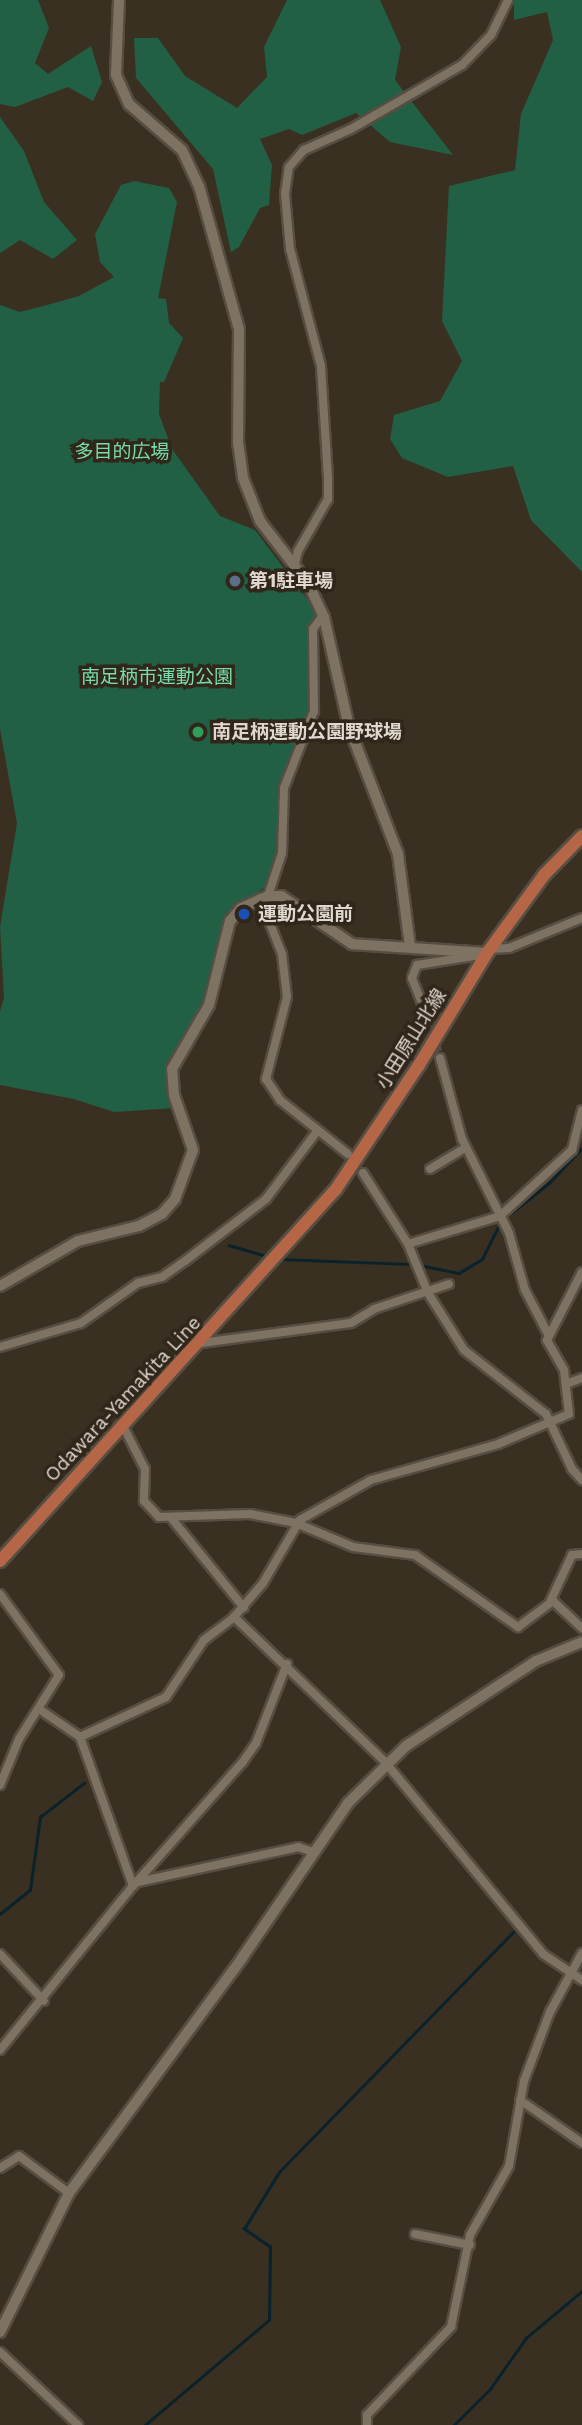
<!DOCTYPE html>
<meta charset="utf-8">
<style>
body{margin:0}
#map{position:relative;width:582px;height:2425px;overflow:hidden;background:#3a3022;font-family:"Work Sans","Noto Sans JP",sans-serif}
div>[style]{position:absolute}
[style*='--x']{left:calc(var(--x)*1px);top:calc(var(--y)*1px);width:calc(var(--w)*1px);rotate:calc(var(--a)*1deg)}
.green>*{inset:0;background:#216044}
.stream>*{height:2.5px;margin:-1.25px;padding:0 1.25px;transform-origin:1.25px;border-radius:1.25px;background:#09222b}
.street-tunnel>*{height:8px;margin-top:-4px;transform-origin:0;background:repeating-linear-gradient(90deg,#53493c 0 8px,transparent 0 12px)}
.roads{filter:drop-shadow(2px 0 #564e42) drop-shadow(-2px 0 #564e42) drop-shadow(0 2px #564e42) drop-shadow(0 -2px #564e42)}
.street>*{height:8px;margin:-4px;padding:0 4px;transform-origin:4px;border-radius:4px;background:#7e7263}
.secondary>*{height:10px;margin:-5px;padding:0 5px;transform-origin:5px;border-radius:5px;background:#7e7263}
.primary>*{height:12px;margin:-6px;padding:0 6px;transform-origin:6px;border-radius:6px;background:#b56646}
.dots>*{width:19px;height:19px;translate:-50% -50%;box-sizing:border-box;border:4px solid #302619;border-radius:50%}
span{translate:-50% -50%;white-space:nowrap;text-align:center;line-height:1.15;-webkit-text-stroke:7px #302619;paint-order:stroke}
.park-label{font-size:19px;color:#77dcac}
.poi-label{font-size:19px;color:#dfd8d0;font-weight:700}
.left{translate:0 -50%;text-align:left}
.street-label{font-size:19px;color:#dfd8d0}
</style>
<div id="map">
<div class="green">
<i style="clip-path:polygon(0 0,38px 0,49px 28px,35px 63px,48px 74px,91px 46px,102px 82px,93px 101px,68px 87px,15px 107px,0 104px)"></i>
<i style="clip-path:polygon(287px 0,380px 0,401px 47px,395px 80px,453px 155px,390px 142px,356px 113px,302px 135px,289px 129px,260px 139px,272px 165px,269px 205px,260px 208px,239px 247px,231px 252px,213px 169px,136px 78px,134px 38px,158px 38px,185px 76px,237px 108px,267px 77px,264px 47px)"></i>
<i style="clip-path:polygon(514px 0,582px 0,582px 572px,531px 520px,513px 466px,448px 477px,402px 458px,390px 439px,394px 415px,440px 401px,462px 361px,442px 321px,449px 186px,515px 170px,521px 114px,553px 40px,547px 12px,514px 20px)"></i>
<i style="clip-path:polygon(0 117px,24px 151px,44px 202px,77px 240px,53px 259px,20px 240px,0 253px)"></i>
<i style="clip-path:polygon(134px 181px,169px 188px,177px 202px,158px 298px,166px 299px,169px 323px,183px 338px,164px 382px,160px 382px,159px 414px,172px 449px,220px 516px,255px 530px,317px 612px,311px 624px,313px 704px,284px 777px,281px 843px,269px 884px,235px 909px,203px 1012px,167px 1065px,169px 1098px,175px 1108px,114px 1112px,74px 1099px,0 1085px,0 1011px,4px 998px,0 927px,17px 823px,0 729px,0 305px,20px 312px,47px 305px,79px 296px,114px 277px,100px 262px,95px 234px,121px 185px)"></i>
</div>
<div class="stream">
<i style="--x:505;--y:1218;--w:56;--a:-38.5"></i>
<i style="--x:549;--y:1183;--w:48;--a:-46.7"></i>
<i style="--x:229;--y:1245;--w:43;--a:16.3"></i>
<i style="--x:280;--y:1259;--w:133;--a:2.2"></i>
<i style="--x:419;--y:1265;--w:41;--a:11.3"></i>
<i style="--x:459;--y:1273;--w:27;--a:-31"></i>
<i style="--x:482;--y:1259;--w:40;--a:-63.4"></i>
<i style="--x:0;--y:1914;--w:38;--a:-39"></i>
<i style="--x:30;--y:1890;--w:74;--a:-82.2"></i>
<i style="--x:40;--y:1817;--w:56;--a:-37.7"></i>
<i style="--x:145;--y:2425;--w:162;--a:-40.3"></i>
<i style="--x:269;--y:2320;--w:73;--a:-89.2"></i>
<i style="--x:270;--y:2247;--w:32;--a:-145"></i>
<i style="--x:244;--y:2229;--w:67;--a:-58.4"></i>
<i style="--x:279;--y:2172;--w:335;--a:-45.7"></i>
<i style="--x:454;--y:2425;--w:51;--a:-45"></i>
<i style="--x:490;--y:2389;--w:62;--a:-54.8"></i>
<i style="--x:526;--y:2338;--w:73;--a:-40"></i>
</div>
<div class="street-tunnel">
<i style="--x:429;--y:1021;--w:39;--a:73"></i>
</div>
<div class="roads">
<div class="street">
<i style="--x:294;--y:568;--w:17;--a:-77"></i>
<i style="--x:298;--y:551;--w:60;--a:-60"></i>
<i style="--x:328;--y:499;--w:21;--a:-90"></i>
<i style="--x:328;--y:478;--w:112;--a:-93.6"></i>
<i style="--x:321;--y:366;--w:121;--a:-104.8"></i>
<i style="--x:290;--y:249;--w:55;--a:-95.2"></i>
<i style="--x:285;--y:194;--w:27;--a:-82"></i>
<i style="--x:289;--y:167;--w:23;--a:-49"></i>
<i style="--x:304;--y:150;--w:51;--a:-24.1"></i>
<i style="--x:351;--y:129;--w:128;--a:-30"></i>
<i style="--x:462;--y:65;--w:42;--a:-46"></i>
<i style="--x:491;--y:35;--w:39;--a:-64"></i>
<i style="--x:268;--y:896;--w:45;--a:-72"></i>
<i style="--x:282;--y:853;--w:65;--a:-88.2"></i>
<i style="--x:284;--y:788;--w:83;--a:-68.7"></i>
<i style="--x:314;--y:711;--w:82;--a:-90.7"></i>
<i style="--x:313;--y:629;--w:17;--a:-54"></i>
<i style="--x:260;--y:898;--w:60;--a:68.6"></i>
<i style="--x:282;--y:954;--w:43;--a:83.4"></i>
<i style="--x:287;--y:997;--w:85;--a:104.4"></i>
<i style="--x:266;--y:1079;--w:25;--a:56"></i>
<i style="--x:280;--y:1100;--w:87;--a:38.5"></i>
<i style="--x:490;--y:949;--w:19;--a:-3"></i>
<i style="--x:509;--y:948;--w:79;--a:-22.3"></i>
<i style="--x:429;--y:1021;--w:46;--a:-111.6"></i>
<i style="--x:412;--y:978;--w:14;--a:-69"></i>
<i style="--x:417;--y:965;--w:64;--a:-9"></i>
<i style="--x:440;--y:1058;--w:84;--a:74.8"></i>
<i style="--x:462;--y:1139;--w:105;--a:63.4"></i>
<i style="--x:509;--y:1233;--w:59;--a:74.3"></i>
<i style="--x:525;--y:1290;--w:50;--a:62.4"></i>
<i style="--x:430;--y:1169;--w:41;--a:-31"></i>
<i style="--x:363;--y:1173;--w:84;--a:57.6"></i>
<i style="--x:408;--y:1244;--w:53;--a:67.8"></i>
<i style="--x:428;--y:1293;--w:67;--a:57.7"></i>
<i style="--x:464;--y:1350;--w:104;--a:38"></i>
<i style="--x:546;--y:1414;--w:61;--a:64.7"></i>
<i style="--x:572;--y:1469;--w:15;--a:48"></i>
<i style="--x:408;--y:1244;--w:96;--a:-16.9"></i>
<i style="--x:500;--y:1216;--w:98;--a:-42.5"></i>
<i style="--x:572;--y:1150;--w:41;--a:-76"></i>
<i style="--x:201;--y:1343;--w:151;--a:-7.6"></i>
<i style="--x:351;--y:1323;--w:27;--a:-31"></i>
<i style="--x:374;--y:1309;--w:79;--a:-18.4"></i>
<i style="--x:0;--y:1347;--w:84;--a:-16.5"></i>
<i style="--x:81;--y:1323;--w:70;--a:-35.1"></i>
<i style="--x:138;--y:1283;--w:25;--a:-14"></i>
<i style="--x:162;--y:1277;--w:28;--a:-35"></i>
<i style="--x:185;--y:1261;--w:102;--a:-37.4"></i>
<i style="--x:266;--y:1199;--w:86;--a:-53"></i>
<i style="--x:566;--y:1384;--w:17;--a:-21"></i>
<i style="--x:124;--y:1428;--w:46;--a:62.9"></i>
<i style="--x:145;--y:1469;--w:32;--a:92"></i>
<i style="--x:144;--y:1501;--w:22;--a:47"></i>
<i style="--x:159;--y:1517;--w:91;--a:-1.9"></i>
<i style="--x:250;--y:1514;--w:47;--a:11.1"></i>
<i style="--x:296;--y:1523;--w:62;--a:22.8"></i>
<i style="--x:353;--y:1547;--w:63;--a:7.4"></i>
<i style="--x:415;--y:1555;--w:126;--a:35"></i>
<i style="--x:518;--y:1627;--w:44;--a:-36.6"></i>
<i style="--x:553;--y:1601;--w:40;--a:43"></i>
<i style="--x:172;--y:1519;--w:114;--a:51"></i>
<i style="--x:0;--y:1594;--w:100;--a:53.9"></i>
<i style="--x:59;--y:1675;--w:75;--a:122"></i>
<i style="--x:19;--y:1739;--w:50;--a:112.4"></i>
<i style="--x:550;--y:1602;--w:52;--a:-64.9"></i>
<i style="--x:572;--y:1555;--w:10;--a:-6"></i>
<i style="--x:234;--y:1617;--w:209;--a:43.8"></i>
<i style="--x:385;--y:1762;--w:249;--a:50.5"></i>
<i style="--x:543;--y:1954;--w:47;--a:33.7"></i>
<i style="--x:39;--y:1709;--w:50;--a:34.3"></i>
<i style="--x:80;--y:1737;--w:158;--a:70.4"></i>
<i style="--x:80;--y:1737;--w:95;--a:-24.9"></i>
<i style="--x:166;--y:1697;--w:69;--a:-56.3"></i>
<i style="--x:204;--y:1640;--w:38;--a:-37"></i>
<i style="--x:234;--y:1617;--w:45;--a:-49.5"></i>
<i style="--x:263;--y:1583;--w:73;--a:-59.6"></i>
<i style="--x:300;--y:1520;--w:81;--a:-29.4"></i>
<i style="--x:371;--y:1480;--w:132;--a:-15.8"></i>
<i style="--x:498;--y:1444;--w:77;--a:-22.9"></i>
<i style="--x:569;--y:1414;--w:44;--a:-96.5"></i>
<i style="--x:564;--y:1370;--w:34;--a:-120"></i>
<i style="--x:547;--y:1340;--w:76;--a:-62.8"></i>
<i style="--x:138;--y:1882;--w:164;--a:-12.3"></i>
<i style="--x:298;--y:1847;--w:16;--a:18"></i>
<i style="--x:0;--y:1954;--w:64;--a:46.9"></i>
<i style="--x:0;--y:2050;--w:211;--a:-51"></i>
<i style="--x:133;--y:1886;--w:164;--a:-48.5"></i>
<i style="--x:242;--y:1763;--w:24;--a:-55"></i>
<i style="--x:256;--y:1743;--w:85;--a:-68.6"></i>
<i style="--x:520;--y:2100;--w:75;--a:34.7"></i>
<i style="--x:0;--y:2168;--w:22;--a:-32"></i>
<i style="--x:19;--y:2156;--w:62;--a:36.5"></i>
<i style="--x:415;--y:2234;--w:56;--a:11.3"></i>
<i style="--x:0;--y:2352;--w:107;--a:43.1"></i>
<i style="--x:367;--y:2425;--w:10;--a:-90"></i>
<i style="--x:367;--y:2415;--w:122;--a:-46.3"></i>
<i style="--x:451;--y:2327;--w:94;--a:-78.3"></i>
<i style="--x:470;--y:2235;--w:79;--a:-60.5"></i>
<i style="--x:509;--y:2166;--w:86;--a:-80"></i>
<i style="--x:524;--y:2081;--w:74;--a:-69.4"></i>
<i style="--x:550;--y:2012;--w:67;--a:-61.5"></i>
</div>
<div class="secondary">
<i style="--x:119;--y:0;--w:75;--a:92.3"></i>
<i style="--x:116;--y:75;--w:32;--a:66"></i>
<i style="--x:129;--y:104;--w:70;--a:41"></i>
<i style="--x:182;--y:150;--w:40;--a:65"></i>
<i style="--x:199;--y:186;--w:148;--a:74.4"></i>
<i style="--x:239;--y:329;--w:113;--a:90.5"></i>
<i style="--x:238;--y:442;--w:36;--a:82"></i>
<i style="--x:243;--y:478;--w:46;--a:68.4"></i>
<i style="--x:260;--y:521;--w:78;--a:52.3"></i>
<i style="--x:308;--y:583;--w:38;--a:65"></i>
<i style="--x:324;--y:617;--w:113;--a:77.2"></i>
<i style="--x:349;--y:727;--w:136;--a:68.9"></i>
<i style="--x:398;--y:854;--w:93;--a:82.6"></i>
<i style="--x:0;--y:1286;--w:90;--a:-30"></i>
<i style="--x:78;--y:1241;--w:63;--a:-13.8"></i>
<i style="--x:139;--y:1226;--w:26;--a:-28"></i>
<i style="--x:162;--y:1214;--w:20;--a:-49"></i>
<i style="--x:175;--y:1199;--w:52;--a:-69.8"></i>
<i style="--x:193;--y:1150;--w:58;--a:-109.1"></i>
<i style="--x:174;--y:1095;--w:26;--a:-94"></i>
<i style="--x:172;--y:1069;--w:74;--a:-60"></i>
<i style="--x:209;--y:1005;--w:87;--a:-76"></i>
<i style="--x:230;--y:921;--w:17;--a:-50"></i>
<i style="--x:241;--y:908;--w:30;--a:-24"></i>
<i style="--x:268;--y:896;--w:13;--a:0"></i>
<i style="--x:281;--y:896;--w:86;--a:34.1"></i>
<i style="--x:352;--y:944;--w:135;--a:3.8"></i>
<i style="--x:0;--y:2332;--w:155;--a:-63.6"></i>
<i style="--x:69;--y:2193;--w:292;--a:-53.6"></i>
<i style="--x:242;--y:1958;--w:188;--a:-55.6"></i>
<i style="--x:348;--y:1803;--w:81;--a:-44.5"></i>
<i style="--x:406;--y:1746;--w:155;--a:-33.2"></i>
<i style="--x:536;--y:1661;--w:50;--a:-22.4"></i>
</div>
<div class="primary">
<i style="--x:0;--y:1561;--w:501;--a:-47.91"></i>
<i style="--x:336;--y:1189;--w:149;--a:-56.2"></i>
<i style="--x:419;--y:1065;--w:131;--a:-58.7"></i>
<i style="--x:487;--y:953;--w:97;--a:-53.8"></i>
<i style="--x:544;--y:875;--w:54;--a:-45.7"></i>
</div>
</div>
<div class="dots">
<i style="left:235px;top:581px;background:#5c6f8a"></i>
<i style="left:198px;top:732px;background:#2e9e5b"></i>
<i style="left:244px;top:914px;background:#1a4fb4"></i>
</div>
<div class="park-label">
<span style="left:122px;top:452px">多目的広場</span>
<span style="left:157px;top:677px">南足柄市運動公園</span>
</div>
<div class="poi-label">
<span class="left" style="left:249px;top:581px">第1駐車場</span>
<span class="left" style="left:212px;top:732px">南足柄運動公園野球場</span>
<span class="left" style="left:258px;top:914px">運動公園前</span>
</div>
<div class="street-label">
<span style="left:411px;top:1039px;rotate:-58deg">小田原山北線</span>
<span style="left:123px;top:1399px;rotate:-47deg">Odawara-Yamakita Line</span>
</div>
</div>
